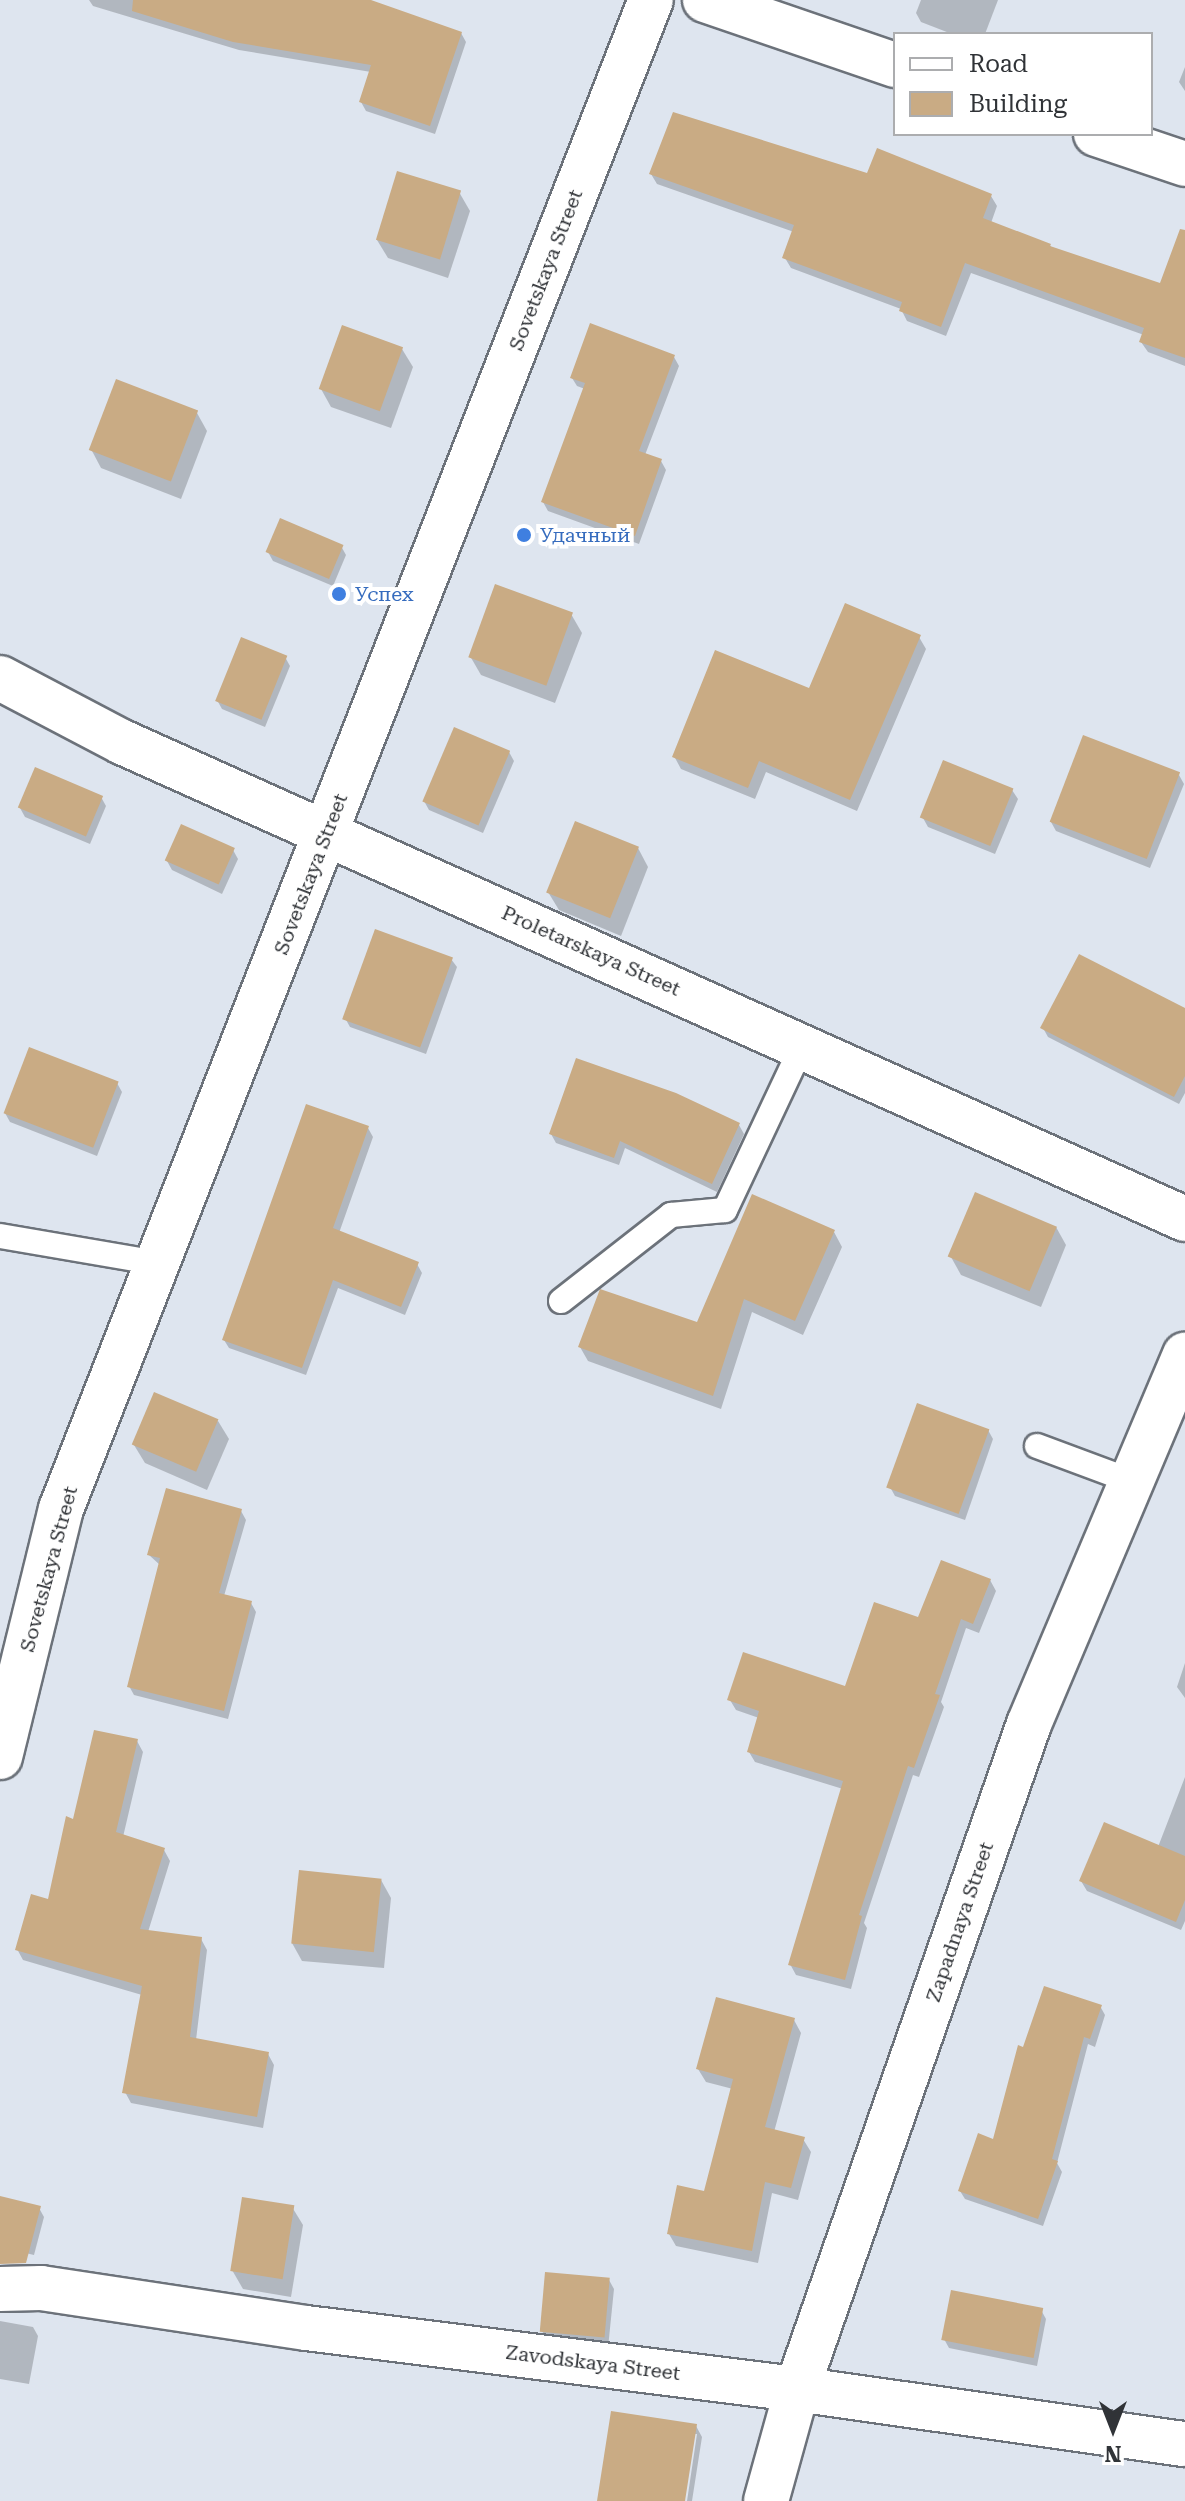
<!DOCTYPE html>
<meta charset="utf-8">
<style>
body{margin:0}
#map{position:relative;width:1185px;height:2501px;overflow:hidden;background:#dee5ef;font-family:"Roboto Serif",serif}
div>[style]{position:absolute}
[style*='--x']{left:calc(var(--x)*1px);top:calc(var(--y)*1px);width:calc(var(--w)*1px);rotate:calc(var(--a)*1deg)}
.shadow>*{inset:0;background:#0003}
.building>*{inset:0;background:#c9ab84;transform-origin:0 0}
.roads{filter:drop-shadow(2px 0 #6c727a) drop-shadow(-2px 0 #6c727a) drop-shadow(0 2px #6c727a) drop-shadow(0 -2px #6c727a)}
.service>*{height:24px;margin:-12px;padding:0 12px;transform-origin:12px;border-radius:12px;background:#fff}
.minor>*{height:44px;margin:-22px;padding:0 22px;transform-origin:22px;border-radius:22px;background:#fff}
.dots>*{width:22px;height:22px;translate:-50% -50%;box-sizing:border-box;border:4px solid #fff;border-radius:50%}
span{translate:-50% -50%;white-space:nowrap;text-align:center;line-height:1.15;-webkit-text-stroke:8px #fff;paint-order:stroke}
.street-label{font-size:20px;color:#303337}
.shop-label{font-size:20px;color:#366cbe}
.left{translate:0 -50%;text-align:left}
.legend{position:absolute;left:893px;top:32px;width:260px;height:104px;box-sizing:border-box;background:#fff;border:2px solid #acadaf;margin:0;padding:10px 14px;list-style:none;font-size:24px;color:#303337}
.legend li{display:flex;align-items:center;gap:16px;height:40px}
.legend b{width:40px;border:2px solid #acadaf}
.north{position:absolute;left:1073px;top:2389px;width:80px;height:80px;-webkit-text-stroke:6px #fff;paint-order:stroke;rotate:180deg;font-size:22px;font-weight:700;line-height:32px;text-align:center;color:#303337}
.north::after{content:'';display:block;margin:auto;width:28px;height:36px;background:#303337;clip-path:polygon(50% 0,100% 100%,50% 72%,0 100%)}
</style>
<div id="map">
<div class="shadow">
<i style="clip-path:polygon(89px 0,365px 0,461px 33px,466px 42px,435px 134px,366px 111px,361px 102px,371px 72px,239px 50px,93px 6px)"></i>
<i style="clip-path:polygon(921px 0,998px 0,985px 34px,952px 34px,921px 22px,916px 13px)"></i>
<i style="clip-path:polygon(1185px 67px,1185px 91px,1179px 82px)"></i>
<i style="clip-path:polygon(651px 174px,869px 176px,991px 196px,997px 206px,991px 223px,1050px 245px,1052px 249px,1185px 295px,1185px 366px,1148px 352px,1141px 342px,1144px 335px,971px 273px,946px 336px,907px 321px,901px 309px,791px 268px,785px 258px,794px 232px,657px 184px)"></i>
<i style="clip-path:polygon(459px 192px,470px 211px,448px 278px,388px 258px,377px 240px)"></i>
<i style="clip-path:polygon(402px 349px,413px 367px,391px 428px,331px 407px,321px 389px)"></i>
<i style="clip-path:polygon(674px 357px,679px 366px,645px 455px,661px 461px,666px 470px,639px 544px,548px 511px,543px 502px,585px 389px,577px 386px,572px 378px)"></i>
<i style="clip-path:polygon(197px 413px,207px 431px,181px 499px,101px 468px,91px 449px)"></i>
<i style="clip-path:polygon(341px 546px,346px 555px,333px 586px,273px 561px,268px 552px)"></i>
<i style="clip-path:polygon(571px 614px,582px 633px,555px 703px,481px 675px,470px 656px)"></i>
<i style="clip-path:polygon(919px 637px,926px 649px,857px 811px,766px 772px,755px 799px,681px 769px,674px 756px)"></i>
<i style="clip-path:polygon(285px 657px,290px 666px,265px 727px,222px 709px,217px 700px)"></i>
<i style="clip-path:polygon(509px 752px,514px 761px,483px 833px,429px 810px,424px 801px)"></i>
<i style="clip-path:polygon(1179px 775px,1184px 784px,1150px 868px,1056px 831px,1051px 822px)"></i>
<i style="clip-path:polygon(1012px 790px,1018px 799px,995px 854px,928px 827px,923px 818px)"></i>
<i style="clip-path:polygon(101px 797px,106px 806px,90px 844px,25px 817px,20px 808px)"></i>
<i style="clip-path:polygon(638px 848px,648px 867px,621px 936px,559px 910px,548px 892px)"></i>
<i style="clip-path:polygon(233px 850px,238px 859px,222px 894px,172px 870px,167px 861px)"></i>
<i style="clip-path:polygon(451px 959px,457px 967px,426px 1054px,350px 1027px,345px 1018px)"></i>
<i style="clip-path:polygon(1185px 1010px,1185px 1093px,1179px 1104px,1048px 1037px,1043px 1028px)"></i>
<i style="clip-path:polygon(117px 1083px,122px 1092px,97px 1156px,10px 1122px,5px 1113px)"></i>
<i style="clip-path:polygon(739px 1125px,744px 1134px,717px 1192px,625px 1148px,619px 1165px,556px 1143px,551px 1134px)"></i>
<i style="clip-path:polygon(368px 1128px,373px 1137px,339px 1233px,417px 1264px,422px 1273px,405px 1315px,338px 1288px,306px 1375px,229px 1348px,224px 1340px)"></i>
<i style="clip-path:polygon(1056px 1227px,1066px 1245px,1041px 1307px,961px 1275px,951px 1257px)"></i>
<i style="clip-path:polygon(834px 1232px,842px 1247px,803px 1335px,752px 1312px,721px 1409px,588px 1361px,580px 1347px,698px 1325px)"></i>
<i style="clip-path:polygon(218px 1421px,229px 1439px,207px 1490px,145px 1463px,134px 1445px)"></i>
<i style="clip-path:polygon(988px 1430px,993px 1439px,965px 1520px,895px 1496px,890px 1487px)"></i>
<i style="clip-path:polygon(241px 1511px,246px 1520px,224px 1596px,251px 1603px,256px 1612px,228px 1719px,134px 1695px,129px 1686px,160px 1565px,149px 1555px)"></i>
<i style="clip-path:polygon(990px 1580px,996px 1591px,979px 1633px,966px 1628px,941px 1702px,944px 1707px,919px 1777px,913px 1775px,864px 1923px,867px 1928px,851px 1989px,796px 1975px,790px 1964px,843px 1789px,755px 1762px,749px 1752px,759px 1718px,736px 1710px,730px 1700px,847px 1689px,919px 1619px)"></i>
<i style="clip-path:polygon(1185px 1663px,1185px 1698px,1177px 1687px)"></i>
<i style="clip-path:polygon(137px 1741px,143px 1752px,123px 1837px,164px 1850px,170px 1861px,148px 1932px,201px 1939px,207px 1950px,196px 2040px,268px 2054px,274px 2065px,263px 2128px,131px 2103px,125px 2092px,142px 1995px,23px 1960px,17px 1949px,49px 1902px,75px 1821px)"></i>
<i style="clip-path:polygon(1185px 1777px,1185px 1921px,1181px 1930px,1087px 1891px,1081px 1881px,1158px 1847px)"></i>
<i style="clip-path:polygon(381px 1880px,391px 1898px,384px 1968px,302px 1961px,292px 1943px)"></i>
<i style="clip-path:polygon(1100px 2006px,1105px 2015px,1095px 2047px,1088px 2044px,1057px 2163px,1062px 2172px,1043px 2226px,965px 2199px,960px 2191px,995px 2141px)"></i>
<i style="clip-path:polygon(794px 2020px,801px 2033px,774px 2132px,803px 2139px,811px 2152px,798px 2200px,772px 2193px,758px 2263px,676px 2246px,669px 2234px,705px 2193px,733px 2089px,706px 2082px,698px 2069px)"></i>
<i style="clip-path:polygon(0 2198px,39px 2208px,44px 2217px,34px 2255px,0 2247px)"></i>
<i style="clip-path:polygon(292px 2207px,303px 2225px,291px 2297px,243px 2289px,232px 2270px)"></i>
<i style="clip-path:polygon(609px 2280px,614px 2289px,608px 2348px,547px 2340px,542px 2331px)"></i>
<i style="clip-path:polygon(1041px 2310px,1046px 2319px,1037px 2366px,949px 2348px,944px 2339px)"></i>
<i style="clip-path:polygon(0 2321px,33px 2327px,38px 2336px,29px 2384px,0 2379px)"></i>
<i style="clip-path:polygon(696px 2426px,702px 2437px,692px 2501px,687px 2501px,697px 2434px,693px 2434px,683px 2501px,599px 2501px)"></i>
</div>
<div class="building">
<i style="clip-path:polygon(133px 0,371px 0,462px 32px,430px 126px,359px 102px,371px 65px,233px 42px,132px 11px)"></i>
<i style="clip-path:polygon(673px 112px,867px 173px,877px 148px,992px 194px,983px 218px,1051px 244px,1050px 246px,1160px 283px,1180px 229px,1185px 230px,1185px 358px,1139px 342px,1144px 328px,965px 263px,941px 327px,899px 311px,902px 302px,782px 258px,794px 225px,649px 174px)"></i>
<i style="left:397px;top:171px;width:67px;height:72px;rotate:17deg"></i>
<i style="clip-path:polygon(590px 323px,675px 355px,639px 451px,662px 459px,635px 536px,541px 502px,585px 383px,570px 378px)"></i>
<i style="left:342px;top:325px;width:65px;height:68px;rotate:20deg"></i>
<i style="left:116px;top:379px;width:88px;height:76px;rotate:21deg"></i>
<i style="left:280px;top:518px;width:69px;height:37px;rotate:23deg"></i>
<i style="left:495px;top:584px;width:83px;height:78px;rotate:20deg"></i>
<i style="clip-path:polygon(845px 603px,921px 635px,850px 800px,759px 761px,748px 788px,672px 757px,715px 650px,809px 688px)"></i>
<i style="left:241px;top:637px;width:50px;height:69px;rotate:22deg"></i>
<i style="left:454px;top:727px;width:61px;height:81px;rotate:23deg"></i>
<i style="left:1083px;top:735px;width:104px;height:93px;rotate:21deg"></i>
<i style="left:943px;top:760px;width:76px;height:62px;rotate:22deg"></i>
<i style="left:35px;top:767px;width:74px;height:44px;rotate:23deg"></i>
<i style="left:575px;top:821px;width:69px;height:77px;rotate:22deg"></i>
<i style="left:181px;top:824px;width:59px;height:40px;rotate:24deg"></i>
<i style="left:375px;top:929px;width:83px;height:96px;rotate:20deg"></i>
<i style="clip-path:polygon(1079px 954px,1185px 1008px,1185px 1076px,1174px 1097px,1040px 1028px)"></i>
<i style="left:29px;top:1047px;width:96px;height:71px;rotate:21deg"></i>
<i style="clip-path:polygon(576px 1058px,676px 1093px,740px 1123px,712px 1184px,620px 1141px,614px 1158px,549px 1134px)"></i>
<i style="clip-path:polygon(306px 1104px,369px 1126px,333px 1228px,419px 1262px,401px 1307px,333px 1280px,302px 1368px,222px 1340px)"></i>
<i style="left:975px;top:1192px;width:89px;height:70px;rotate:23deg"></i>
<i style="clip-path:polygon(752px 1194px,835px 1230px,795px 1321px,744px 1299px,713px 1396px,578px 1347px,600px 1289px,697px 1322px)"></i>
<i style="left:154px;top:1392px;width:70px;height:57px;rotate:23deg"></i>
<i style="left:917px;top:1403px;width:77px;height:90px;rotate:20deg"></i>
<i style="clip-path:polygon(166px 1488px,242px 1509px,219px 1593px,252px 1601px,224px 1711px,127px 1687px,160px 1558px,147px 1555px)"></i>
<i style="clip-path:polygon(941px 1560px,991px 1579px,973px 1624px,961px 1619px,935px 1694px,940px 1695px,914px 1768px,908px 1766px,859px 1915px,862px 1916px,845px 1980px,788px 1965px,843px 1781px,747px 1752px,759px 1711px,727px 1700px,743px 1652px,845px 1686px,874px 1602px,918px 1617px)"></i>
<i style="clip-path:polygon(94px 1730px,138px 1739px,116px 1832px,165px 1848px,140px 1929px,202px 1937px,190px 2037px,269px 2052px,257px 2117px,122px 2093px,142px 1986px,15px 1950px,31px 1894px,48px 1899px,66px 1816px,73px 1819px)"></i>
<i style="clip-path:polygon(1104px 1822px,1185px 1856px,1185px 1900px,1176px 1922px,1079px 1881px)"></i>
<i style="left:299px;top:1870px;width:83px;height:74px;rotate:6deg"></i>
<i style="clip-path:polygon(1044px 1986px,1102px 2005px,1090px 2039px,1084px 2037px,1052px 2159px,1058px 2161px,1038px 2219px,958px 2191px,978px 2133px,993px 2139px,1018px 2045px,1023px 2047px)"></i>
<i style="clip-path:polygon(716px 1997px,795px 2018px,765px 2127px,805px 2137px,791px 2188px,765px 2182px,752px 2251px,667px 2234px,677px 2185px,704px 2191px,733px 2079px,696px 2069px)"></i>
<i style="clip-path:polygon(0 2196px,41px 2206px,26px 2263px,0 2264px)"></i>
<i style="left:242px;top:2197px;width:53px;height:75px;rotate:9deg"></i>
<i style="left:545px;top:2272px;width:65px;height:60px;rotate:5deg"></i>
<i style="left:951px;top:2290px;width:94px;height:51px;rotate:11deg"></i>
<i style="clip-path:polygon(611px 2411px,697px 2424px,685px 2501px,597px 2501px)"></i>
</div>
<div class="roads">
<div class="service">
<i style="--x:0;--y:1236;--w:160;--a:9.7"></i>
<i style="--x:561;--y:1301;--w:140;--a:-38"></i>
<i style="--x:671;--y:1215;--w:54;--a:-5.3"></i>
<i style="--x:725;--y:1210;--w:181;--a:-64.8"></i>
<i style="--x:1037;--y:1446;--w:100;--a:20.4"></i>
</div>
<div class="minor">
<i style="--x:705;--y:0;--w:201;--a:18.9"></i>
<i style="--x:1096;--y:134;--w:94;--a:18.6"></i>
<i style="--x:0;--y:678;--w:138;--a:27.7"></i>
<i style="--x:122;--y:742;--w:1165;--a:24.17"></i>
<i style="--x:0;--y:1757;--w:255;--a:-76.2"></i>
<i style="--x:61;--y:1509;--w:1620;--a:-68.65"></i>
<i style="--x:0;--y:2289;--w:41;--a:-1.4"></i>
<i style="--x:41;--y:2288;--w:268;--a:8.6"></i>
<i style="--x:306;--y:2328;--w:495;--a:7.1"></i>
<i style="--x:797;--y:2389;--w:392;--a:8.1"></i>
<i style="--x:766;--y:2501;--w:116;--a:-74.5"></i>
<i style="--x:797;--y:2389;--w:704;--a:-70.77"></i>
<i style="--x:1029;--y:1724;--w:401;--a:-67.1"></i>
</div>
</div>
<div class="dots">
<i style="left:524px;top:535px;background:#3f7fe0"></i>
<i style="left:339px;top:594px;background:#3f7fe0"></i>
</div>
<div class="street-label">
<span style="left:546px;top:270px;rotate:-69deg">Sovetskaya Street</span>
<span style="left:311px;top:874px;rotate:-69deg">Sovetskaya Street</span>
<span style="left:591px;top:951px;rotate:24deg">Proletarskaya Street</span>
<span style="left:49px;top:1569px;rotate:-75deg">Sovetskaya Street</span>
<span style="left:960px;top:1922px;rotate:-71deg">Zapadnaya Street</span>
<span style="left:593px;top:2363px;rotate:7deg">Zavodskaya Street</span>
</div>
<div class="shop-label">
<span class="left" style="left:540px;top:535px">Удачный</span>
<span class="left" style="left:355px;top:594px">Успех</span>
</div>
<ul class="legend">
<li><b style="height:10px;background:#fff"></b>Road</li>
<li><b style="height:22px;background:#c9ab84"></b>Building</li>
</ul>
<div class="north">N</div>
</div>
